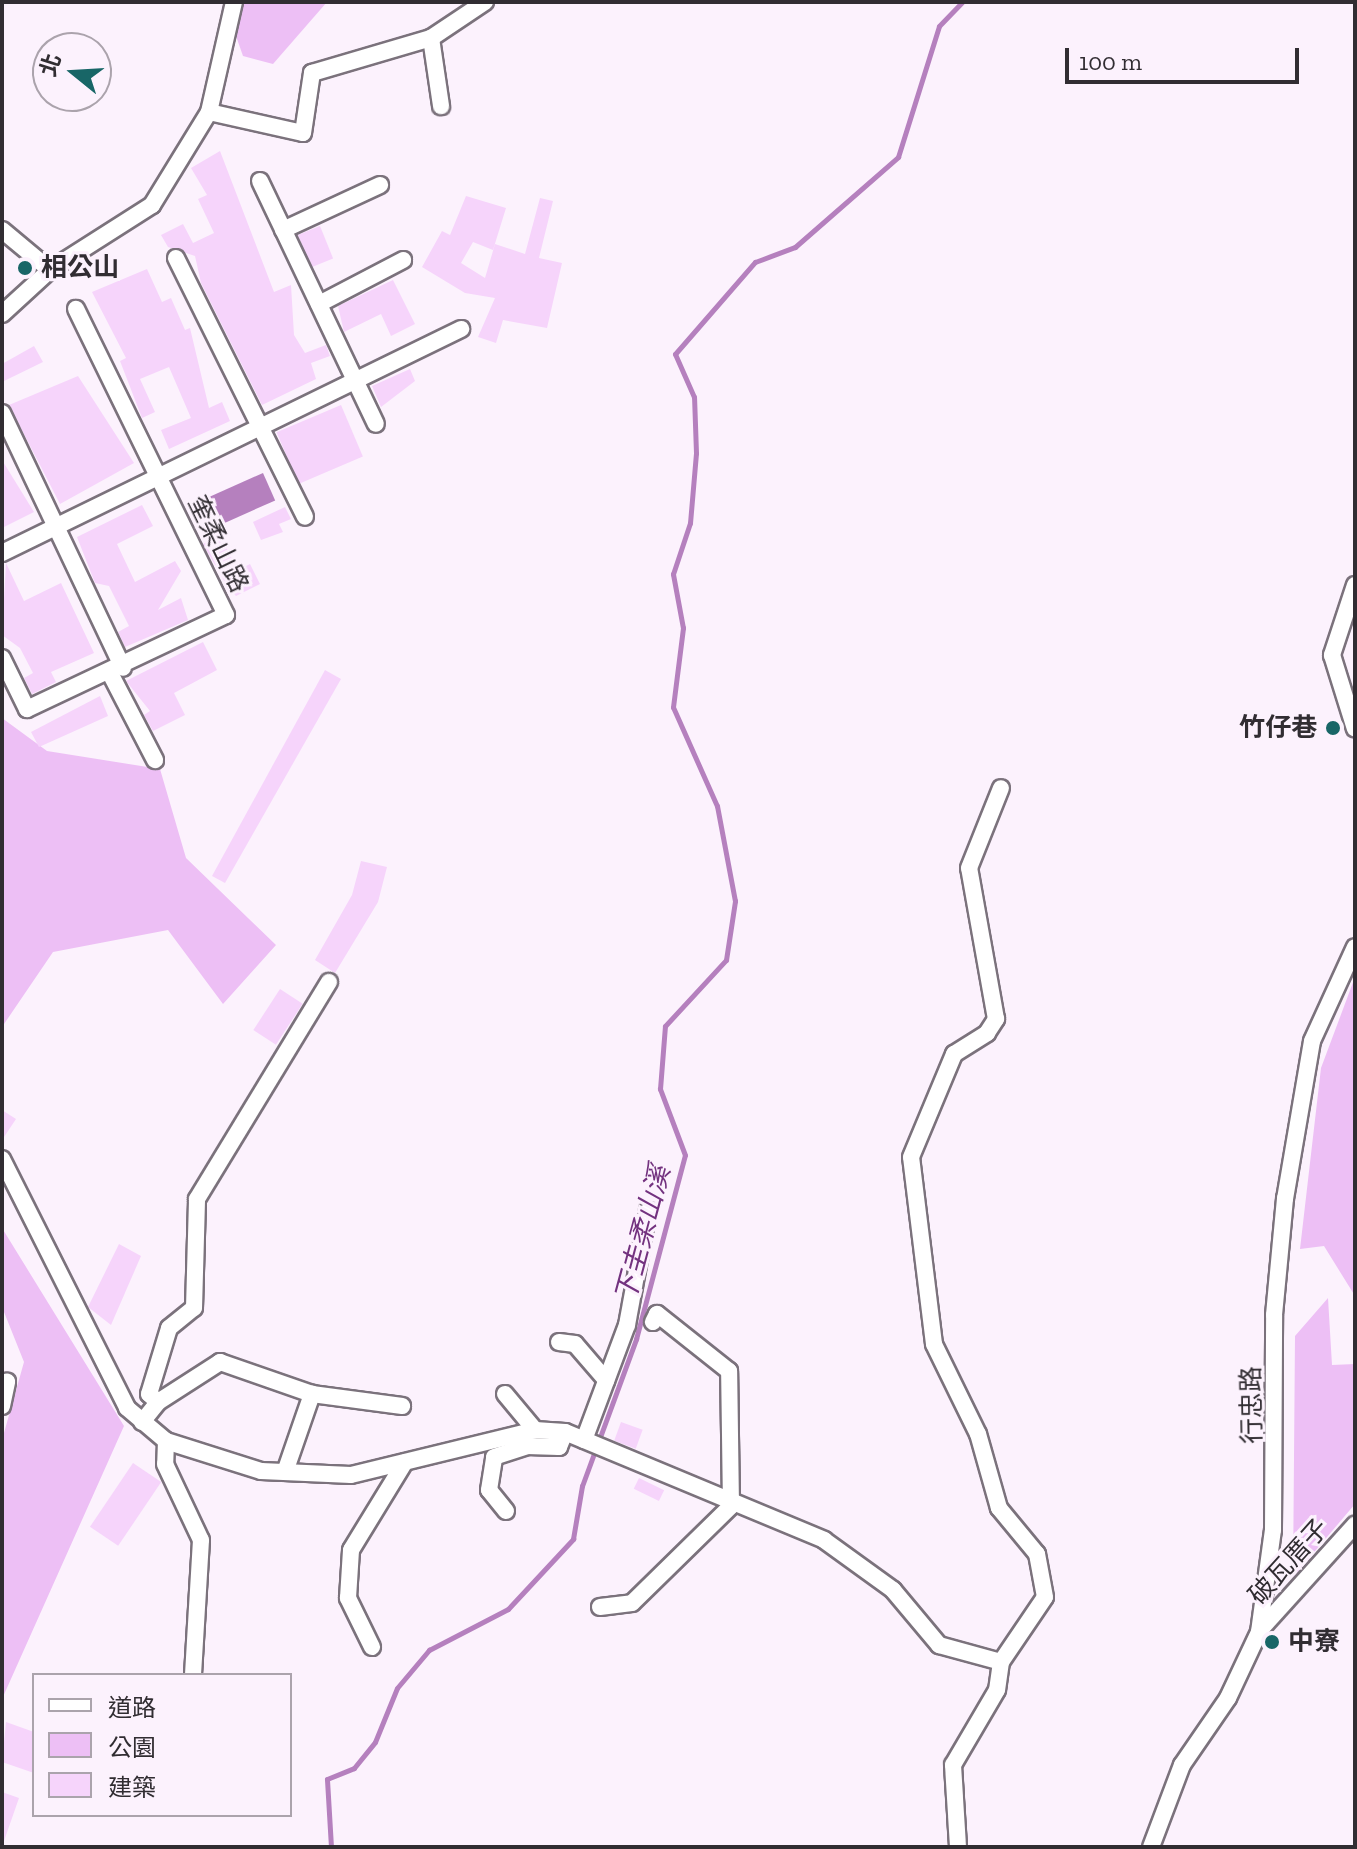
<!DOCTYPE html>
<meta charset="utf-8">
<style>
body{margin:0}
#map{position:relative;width:1357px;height:1849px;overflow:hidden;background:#fcf2fd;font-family:"Zilla Slab","Noto Sans TC",serif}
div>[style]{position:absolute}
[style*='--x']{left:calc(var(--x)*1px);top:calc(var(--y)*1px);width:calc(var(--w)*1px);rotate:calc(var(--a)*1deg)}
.green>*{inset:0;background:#edbff5}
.water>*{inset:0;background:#b580be;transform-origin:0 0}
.stream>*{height:5px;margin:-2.5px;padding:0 2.5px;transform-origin:2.5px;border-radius:2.5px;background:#b580be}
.building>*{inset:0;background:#f6d4fb;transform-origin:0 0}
.roads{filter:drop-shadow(2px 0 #7b727c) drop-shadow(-2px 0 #7b727c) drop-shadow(0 2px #7b727c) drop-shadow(0 -2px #7b727c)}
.minor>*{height:16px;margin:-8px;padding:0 8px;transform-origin:8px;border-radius:8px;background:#fff}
.dots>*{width:22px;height:22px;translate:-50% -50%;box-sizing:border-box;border:4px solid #fcf2fd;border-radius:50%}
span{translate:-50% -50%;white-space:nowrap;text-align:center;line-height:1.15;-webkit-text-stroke:6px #fcf2fd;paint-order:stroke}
.poi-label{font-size:26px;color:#312d32;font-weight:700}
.left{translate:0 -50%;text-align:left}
.right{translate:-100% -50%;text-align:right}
.street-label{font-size:26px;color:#312d32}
.water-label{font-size:28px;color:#73327f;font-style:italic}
.frame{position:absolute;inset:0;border:4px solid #312d32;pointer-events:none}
.legend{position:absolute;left:32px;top:1673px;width:260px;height:144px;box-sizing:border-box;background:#fcf2fd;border:2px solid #aba3ac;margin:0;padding:10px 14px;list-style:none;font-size:24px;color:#312d32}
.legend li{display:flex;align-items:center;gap:16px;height:40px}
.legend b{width:40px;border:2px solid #aba3ac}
.north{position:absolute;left:32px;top:32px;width:80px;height:80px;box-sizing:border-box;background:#fcf2fd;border:2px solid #aba3ac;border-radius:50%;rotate:288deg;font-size:22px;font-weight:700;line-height:32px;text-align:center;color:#312d32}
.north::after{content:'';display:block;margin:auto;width:28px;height:36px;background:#186667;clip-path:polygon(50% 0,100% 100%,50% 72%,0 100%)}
.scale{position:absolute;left:1065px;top:48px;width:234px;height:36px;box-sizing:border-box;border:4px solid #312d32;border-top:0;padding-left:10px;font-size:24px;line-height:28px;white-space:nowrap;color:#312d32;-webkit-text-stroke:6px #fcf2fd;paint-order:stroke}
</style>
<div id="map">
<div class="green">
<i style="clip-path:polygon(224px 2px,327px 2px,273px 64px,243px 56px)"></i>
<i style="clip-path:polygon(2px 718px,47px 751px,160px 769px,186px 858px,276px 945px,223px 1004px,168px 930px,53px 952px,2px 1027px)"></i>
<i style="clip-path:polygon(1355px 977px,1355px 1296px,1324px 1246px,1300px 1249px,1321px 1068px)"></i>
<i style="clip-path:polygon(2px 1228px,124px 1426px,2px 1699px,2px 1440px,24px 1362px,2px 1307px)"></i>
<i style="clip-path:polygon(1328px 1298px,1332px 1365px,1355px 1364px,1355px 1504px,1293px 1577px,1295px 1336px)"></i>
</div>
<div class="water">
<i style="left:263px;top:473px;width:30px;height:59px;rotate:66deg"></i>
</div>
<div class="stream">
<i style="--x:331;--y:1847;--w:68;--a:-93.4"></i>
<i style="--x:327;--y:1779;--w:29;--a:-22"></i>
<i style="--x:354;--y:1768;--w:33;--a:-51"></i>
<i style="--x:375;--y:1742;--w:58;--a:-67.8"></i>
<i style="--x:397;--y:1688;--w:50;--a:-49.9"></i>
<i style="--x:429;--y:1650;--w:89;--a:-27.4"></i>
<i style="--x:508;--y:1609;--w:96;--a:-47.1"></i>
<i style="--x:573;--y:1539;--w:54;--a:-80.4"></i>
<i style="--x:582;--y:1486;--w:157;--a:-69.8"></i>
<i style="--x:636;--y:1339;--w:190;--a:-75.1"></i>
<i style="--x:685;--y:1155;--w:71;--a:-110.7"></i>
<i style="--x:660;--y:1089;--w:63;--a:-85.5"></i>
<i style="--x:665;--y:1026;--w:90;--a:-47.3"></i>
<i style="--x:726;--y:960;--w:60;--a:-81.3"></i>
<i style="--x:735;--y:901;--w:97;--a:-100.7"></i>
<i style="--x:717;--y:806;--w:108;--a:-114"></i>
<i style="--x:673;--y:707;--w:80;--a:-82.8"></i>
<i style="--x:683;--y:628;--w:55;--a:-100.5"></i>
<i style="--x:673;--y:574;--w:54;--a:-71.6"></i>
<i style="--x:690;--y:523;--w:70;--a:-85.1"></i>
<i style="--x:696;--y:453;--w:56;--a:-92"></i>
<i style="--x:694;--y:397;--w:47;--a:-113.8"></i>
<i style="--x:675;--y:354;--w:122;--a:-49"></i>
<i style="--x:755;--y:262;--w:43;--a:-20.6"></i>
<i style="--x:795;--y:247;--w:137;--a:-41.1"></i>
<i style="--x:898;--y:157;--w:137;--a:-72.6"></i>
<i style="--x:939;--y:26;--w:33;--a:-46"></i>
</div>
<div class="building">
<i style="clip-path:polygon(220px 151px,274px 292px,291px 285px,294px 335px,305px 353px,326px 345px,330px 356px,311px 363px,316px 379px,262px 405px,201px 283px,195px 256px,168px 247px,161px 235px,183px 224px,193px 243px,214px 233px,198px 199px,207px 195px,191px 168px)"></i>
<i style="clip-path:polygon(466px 196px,506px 208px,493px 250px,473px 242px,461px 263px,485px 278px,495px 244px,525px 254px,540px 198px,553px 201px,539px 258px,562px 263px,547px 328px,503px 320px,496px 343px,478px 337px,495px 298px,465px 293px,422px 267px,442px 231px,450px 235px)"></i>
<i style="left:320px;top:226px;width:35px;height:24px;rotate:68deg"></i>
<i style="clip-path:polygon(147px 269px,162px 302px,171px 298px,185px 330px,190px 328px,209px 408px,222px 402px,230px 421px,169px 449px,161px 430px,191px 418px,169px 367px,140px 379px,155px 412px,142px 418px,120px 361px,126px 358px,92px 292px)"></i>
<i style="clip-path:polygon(393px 280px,415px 324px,391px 336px,381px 314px,344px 332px,338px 306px)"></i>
<i style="clip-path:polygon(34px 346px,43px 362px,2px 382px,2px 364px)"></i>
<i style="clip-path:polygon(410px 369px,415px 381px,381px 407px,372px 386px)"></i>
<i style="clip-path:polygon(78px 376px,134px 463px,60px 504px,9px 405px)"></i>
<i style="left:341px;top:405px;width:56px;height:70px;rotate:67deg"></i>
<i style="clip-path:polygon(2px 460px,34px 512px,2px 528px)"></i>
<i style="clip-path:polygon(142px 505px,153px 526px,117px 544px,135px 582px,175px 561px,181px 571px,158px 610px,181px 598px,188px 620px,125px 647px,118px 632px,129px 626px,109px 586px,95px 583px,77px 537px)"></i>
<i style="clip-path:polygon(285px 507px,291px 519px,279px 524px,283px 532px,261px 540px,253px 522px)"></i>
<i style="clip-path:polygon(220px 535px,238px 570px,250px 564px,260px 584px,236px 596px,227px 586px,203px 544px)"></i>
<i style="clip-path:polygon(6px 563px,24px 601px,61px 583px,94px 653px,51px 672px,56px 682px,32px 694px,24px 678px,33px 673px,20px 648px,2px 635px)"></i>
<i style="clip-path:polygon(203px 642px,217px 670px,174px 693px,185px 715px,153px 731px,144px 715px,150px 711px,126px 681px)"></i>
<i style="clip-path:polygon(325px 670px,341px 679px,225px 883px,212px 876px)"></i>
<i style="clip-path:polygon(100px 696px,108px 716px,39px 747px,31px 732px)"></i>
<i style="clip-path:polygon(361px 861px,387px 867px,378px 902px,335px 973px,315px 960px,352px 895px)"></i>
<i style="left:280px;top:989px;width:27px;height:49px;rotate:33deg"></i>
<i style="clip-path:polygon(2px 1110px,16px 1119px,2px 1140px)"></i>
<i style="clip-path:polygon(119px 1244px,141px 1256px,111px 1325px,88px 1307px)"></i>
<i style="left:621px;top:1422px;width:23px;height:20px;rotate:20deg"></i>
<i style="left:133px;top:1463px;width:34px;height:77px;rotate:34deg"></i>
<i style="left:639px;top:1478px;width:28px;height:12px;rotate:26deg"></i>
<i style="clip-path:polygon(6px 1722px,34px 1732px,34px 1773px,2px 1762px)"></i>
<i style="clip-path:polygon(2px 1792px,19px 1798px,4px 1841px,2px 1841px)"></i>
</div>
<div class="roads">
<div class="minor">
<i style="--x:431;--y:38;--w:69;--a:81.6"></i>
<i style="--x:209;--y:112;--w:96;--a:12.6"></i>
<i style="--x:303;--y:133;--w:61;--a:-81.5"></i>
<i style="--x:312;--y:73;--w:124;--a:-16.4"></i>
<i style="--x:431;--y:38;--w:65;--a:-33.7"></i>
<i style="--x:260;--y:181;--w:269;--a:64.5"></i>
<i style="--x:2;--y:230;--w:62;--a:39.8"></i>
<i style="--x:283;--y:230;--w:107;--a:-24.9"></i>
<i style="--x:176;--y:258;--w:289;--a:63.5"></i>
<i style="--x:319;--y:304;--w:95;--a:-27.6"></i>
<i style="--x:2;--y:314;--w:65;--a:-42.5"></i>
<i style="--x:50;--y:270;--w:121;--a:-32.5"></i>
<i style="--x:152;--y:205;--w:109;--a:-58.5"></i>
<i style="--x:209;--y:112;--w:113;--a:-77.2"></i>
<i style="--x:2;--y:413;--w:282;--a:64.6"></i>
<i style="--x:2;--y:553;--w:511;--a:-26.01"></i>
<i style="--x:1355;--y:585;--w:74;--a:108.2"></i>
<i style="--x:1332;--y:655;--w:77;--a:72.7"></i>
<i style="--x:2;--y:658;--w:57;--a:63.9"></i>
<i style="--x:27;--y:709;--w:220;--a:-25.3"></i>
<i style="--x:226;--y:615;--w:341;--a:-116.1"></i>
<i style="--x:111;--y:675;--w:96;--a:62.6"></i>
<i style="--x:2;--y:1159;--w:279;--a:63.3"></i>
<i style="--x:127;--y:1408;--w:51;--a:40.2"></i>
<i style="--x:166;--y:1441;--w:100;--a:17.5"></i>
<i style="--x:261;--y:1471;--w:90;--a:2.5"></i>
<i style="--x:351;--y:1475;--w:189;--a:-13.7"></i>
<i style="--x:535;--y:1430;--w:30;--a:4"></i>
<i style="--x:565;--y:1432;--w:281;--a:22.6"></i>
<i style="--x:824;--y:1540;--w:85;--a:35.9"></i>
<i style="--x:893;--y:1590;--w:72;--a:50.1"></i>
<i style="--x:939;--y:1645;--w:64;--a:15.3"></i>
<i style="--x:1001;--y:1662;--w:28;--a:98"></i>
<i style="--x:997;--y:1690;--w:87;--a:120.4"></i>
<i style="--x:953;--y:1765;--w:82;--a:86.5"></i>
<i style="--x:559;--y:1342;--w:16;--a:7"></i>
<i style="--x:575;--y:1344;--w:48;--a:49.3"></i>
<i style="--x:505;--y:1394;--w:47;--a:50.2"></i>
<i style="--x:158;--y:1402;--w:12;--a:-138"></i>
<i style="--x:149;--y:1394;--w:69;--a:-73.1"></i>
<i style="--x:169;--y:1328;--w:32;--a:-39"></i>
<i style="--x:194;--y:1308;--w:109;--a:-88.4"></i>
<i style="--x:197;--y:1199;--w:254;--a:-58.7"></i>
<i style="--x:2;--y:1406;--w:25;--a:-78"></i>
<i style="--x:142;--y:1422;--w:26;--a:-51"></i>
<i style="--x:158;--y:1402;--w:74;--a:-32.8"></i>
<i style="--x:220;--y:1362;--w:97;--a:19.2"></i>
<i style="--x:312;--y:1394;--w:91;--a:7.6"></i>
<i style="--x:584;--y:1440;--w:123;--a:-69.5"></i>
<i style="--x:627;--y:1325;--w:116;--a:-79.6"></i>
<i style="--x:166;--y:1441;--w:23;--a:92"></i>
<i style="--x:165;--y:1464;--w:84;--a:64.7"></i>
<i style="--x:201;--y:1540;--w:135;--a:93.4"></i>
<i style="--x:285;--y:1472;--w:83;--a:-70.9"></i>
<i style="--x:506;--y:1511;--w:27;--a:-129"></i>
<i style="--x:489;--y:1490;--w:33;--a:-81"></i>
<i style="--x:494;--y:1457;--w:35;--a:-18"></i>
<i style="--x:527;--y:1446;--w:32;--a:2"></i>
<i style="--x:559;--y:1447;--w:16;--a:-68"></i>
<i style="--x:600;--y:1607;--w:32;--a:-7"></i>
<i style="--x:632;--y:1603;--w:139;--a:-44.4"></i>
<i style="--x:731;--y:1506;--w:135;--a:-90.8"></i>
<i style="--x:729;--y:1371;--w:92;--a:-141.6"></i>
<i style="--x:657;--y:1314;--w:9;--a:117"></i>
<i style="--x:1260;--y:1630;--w:142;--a:-47.9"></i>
<i style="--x:372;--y:1647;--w:55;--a:-116.1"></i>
<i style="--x:348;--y:1598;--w:48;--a:-86.4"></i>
<i style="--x:351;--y:1550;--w:103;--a:-58.5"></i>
<i style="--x:1001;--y:1662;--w:78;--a:-55.9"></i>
<i style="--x:1045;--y:1597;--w:44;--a:-100.5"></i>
<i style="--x:1037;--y:1554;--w:60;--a:-129.6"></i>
<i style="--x:999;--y:1508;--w:77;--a:-105.8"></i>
<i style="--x:978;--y:1434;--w:100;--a:-116.1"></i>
<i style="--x:934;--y:1344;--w:188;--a:-97"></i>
<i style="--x:911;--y:1157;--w:112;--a:-67.3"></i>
<i style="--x:954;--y:1054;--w:39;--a:-32"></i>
<i style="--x:987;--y:1033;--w:17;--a:-57"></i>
<i style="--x:996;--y:1019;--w:153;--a:-100.1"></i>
<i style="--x:969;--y:868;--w:86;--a:-68.2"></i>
<i style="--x:1151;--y:1847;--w:88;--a:-69.3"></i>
<i style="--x:1182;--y:1765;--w:81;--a:-55.5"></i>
<i style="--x:1228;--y:1698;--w:73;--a:-64.8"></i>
<i style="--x:1259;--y:1632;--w:103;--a:-82.2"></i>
<i style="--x:1273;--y:1530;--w:215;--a:-89.7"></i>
<i style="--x:1274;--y:1315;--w:117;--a:-84.6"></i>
<i style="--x:1285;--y:1199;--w:160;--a:-80.3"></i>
<i style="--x:1312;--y:1041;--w:103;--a:-65.4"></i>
</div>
</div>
<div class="dots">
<i style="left:25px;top:268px;background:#186667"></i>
<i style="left:1333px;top:728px;background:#186667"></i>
<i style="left:1272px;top:1642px;background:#186667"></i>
</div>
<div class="poi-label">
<span class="left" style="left:41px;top:268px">相公山</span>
<span class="right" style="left:1317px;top:728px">竹仔巷</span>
<span class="left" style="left:1288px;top:1642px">中寮</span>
</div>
<div class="street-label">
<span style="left:218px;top:544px;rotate:64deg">奎柔山路</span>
<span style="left:1252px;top:1405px;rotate:-91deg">行忠路</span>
<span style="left:1289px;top:1562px;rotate:-48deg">破瓦厝子</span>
</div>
<div class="water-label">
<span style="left:643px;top:1234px;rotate:-75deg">下圭柔山溪</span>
</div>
<div class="frame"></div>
<ul class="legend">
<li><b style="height:10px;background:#fff"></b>道路</li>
<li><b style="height:22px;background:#edbff5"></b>公園</li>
<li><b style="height:22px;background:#f6d4fb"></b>建築</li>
</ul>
<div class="north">北</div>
<div class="scale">100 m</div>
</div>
